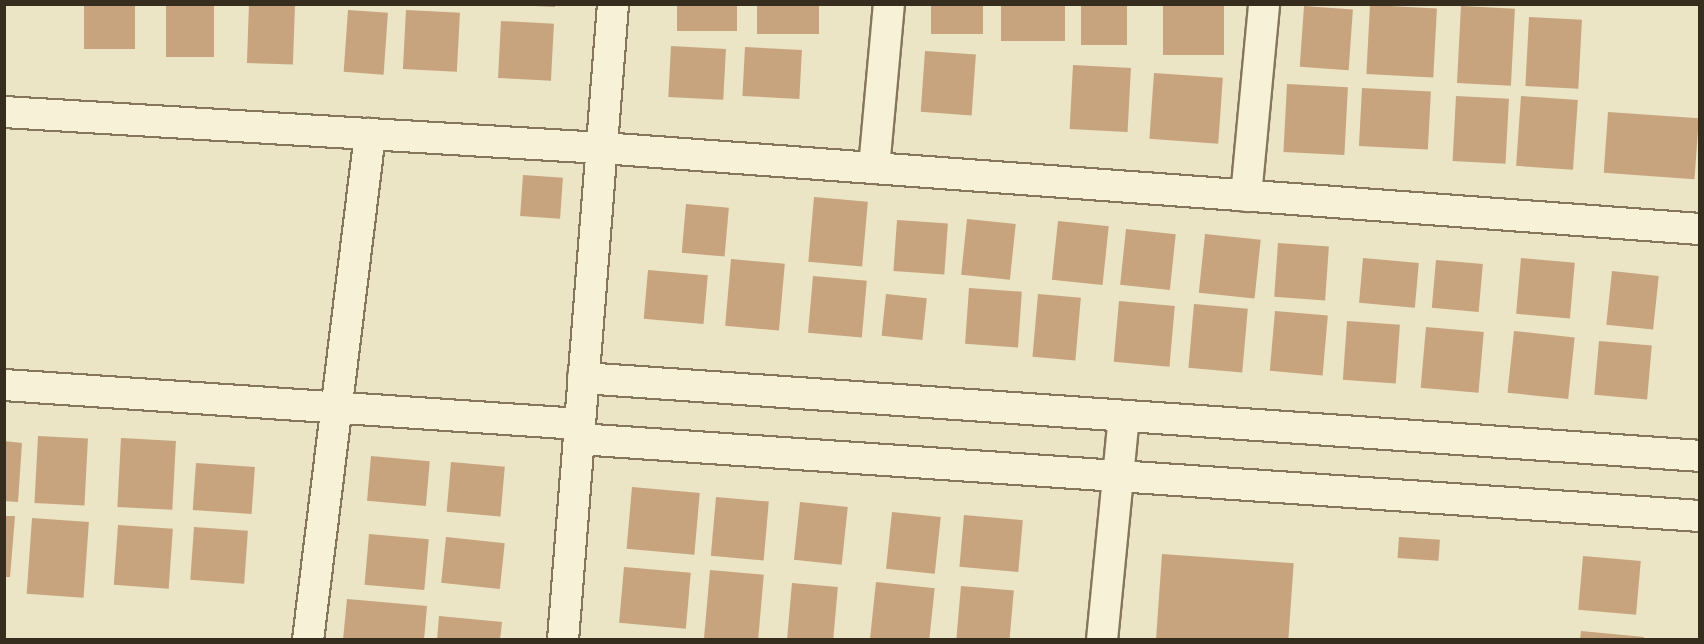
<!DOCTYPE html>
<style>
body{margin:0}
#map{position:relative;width:1704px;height:644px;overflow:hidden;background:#ebe4c5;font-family:"Noto Serif",serif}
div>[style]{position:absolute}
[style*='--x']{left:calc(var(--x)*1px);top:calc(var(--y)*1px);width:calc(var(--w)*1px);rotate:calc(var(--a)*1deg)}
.building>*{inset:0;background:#c7a47d;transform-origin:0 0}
.roads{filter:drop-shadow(2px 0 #85765c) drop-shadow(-2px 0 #85765c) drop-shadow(0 2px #85765c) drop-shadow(0 -2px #85765c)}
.minor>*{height:30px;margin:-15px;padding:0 15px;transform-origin:15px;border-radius:15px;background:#f6f1d7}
span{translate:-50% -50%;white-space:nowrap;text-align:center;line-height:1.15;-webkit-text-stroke:6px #f3eed4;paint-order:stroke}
.frame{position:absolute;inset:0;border:6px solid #362d1f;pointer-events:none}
</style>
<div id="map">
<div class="building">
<i style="left:84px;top:4px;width:51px;height:45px"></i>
<i style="left:166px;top:4px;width:48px;height:53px"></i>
<i style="left:249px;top:4px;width:46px;height:59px;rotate:2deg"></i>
<i style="clip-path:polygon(536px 4px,555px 4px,555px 7px,535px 6px)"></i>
<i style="left:677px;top:4px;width:60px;height:27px"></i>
<i style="left:757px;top:4px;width:62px;height:30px"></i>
<i style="left:931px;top:4px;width:52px;height:30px"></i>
<i style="left:1001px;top:4px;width:64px;height:37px"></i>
<i style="left:1081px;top:4px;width:46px;height:41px"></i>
<i style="left:1163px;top:4px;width:61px;height:51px"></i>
<i style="left:1370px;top:5px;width:67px;height:69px;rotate:3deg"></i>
<i style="left:1304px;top:6px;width:49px;height:61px;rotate:4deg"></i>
<i style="left:1461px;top:6px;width:54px;height:77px;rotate:3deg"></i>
<i style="left:348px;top:10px;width:40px;height:62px;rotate:4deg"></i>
<i style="left:406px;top:10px;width:54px;height:59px;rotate:3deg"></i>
<i style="left:1529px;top:17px;width:53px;height:69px;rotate:3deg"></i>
<i style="left:501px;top:21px;width:53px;height:57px;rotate:3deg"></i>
<i style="left:671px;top:46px;width:55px;height:51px;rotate:3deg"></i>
<i style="left:745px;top:47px;width:57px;height:49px;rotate:3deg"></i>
<i style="left:925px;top:51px;width:51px;height:61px;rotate:4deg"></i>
<i style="left:1073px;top:65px;width:58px;height:64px;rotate:3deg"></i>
<i style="left:1154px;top:73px;width:69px;height:66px;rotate:4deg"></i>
<i style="left:1287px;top:84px;width:61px;height:68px;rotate:3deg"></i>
<i style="left:1362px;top:88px;width:69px;height:58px;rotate:3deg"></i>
<i style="left:1456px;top:96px;width:53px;height:65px;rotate:3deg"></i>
<i style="left:1521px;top:96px;width:57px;height:70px;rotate:4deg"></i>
<i style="left:1608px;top:112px;width:91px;height:61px;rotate:4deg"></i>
<i style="left:523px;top:175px;width:40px;height:41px;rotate:4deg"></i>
<i style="left:814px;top:197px;width:54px;height:65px;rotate:5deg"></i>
<i style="left:686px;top:204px;width:43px;height:49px;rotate:5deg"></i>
<i style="left:967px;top:219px;width:49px;height:56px;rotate:6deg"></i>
<i style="left:897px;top:220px;width:51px;height:51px;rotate:4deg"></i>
<i style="left:1058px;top:221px;width:51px;height:59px;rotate:6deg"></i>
<i style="left:1126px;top:229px;width:50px;height:56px;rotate:6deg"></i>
<i style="left:1205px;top:234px;width:56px;height:59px;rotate:6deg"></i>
<i style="left:1278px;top:243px;width:51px;height:54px;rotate:4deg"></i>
<i style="left:1363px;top:258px;width:56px;height:45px;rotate:5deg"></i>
<i style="left:1521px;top:258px;width:54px;height:56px;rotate:5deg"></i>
<i style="left:731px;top:259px;width:54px;height:67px;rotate:5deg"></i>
<i style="left:1436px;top:260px;width:47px;height:48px;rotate:5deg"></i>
<i style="left:648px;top:270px;width:60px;height:49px;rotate:5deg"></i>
<i style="left:1612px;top:271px;width:47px;height:54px;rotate:6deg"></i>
<i style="left:813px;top:276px;width:54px;height:57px;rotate:5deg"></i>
<i style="left:969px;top:288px;width:53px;height:56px;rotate:4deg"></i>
<i style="left:886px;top:294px;width:41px;height:42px;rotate:6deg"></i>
<i style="left:1038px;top:294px;width:43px;height:63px;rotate:5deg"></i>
<i style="left:1119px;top:301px;width:56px;height:61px;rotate:5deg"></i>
<i style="left:1194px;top:304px;width:54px;height:64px;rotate:5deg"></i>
<i style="left:1275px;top:311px;width:53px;height:60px;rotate:5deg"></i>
<i style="left:1347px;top:321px;width:53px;height:59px;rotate:4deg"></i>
<i style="left:1426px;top:327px;width:58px;height:61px;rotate:5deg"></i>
<i style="left:1514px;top:331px;width:61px;height:62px;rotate:6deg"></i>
<i style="left:1599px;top:341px;width:53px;height:54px;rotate:5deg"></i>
<i style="left:38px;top:436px;width:50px;height:67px;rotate:3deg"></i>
<i style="left:121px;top:438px;width:55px;height:69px;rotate:3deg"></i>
<i style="clip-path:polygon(4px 441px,22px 443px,18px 502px,4px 501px)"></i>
<i style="left:371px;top:456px;width:59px;height:45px;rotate:5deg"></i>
<i style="left:451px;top:462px;width:54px;height:50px;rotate:5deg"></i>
<i style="left:196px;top:463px;width:59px;height:47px;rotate:4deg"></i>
<i style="left:632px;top:487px;width:68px;height:62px;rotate:5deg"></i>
<i style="left:716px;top:497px;width:53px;height:59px;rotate:5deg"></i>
<i style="left:800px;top:502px;width:48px;height:58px;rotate:6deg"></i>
<i style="left:892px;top:512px;width:49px;height:57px;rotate:6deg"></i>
<i style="left:964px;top:515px;width:59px;height:52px;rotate:5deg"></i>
<i style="clip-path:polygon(4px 516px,15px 516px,10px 577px,4px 577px)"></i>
<i style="left:32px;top:518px;width:57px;height:76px;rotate:4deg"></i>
<i style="left:118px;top:525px;width:55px;height:60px;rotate:4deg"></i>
<i style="left:194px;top:527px;width:54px;height:53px;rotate:4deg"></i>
<i style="left:369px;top:534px;width:60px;height:51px;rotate:5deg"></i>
<i style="left:446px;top:537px;width:59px;height:46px;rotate:6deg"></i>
<i style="left:1399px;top:537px;width:41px;height:21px;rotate:4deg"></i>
<i style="left:1162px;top:554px;width:132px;height:86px;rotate:4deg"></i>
<i style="left:1583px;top:556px;width:58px;height:54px;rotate:5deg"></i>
<i style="left:624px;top:567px;width:67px;height:56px;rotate:5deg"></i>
<i style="left:710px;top:570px;width:54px;height:70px;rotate:5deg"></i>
<i style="left:876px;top:582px;width:59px;height:58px;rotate:6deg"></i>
<i style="left:792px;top:583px;width:46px;height:57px;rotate:5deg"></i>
<i style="left:961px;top:586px;width:53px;height:54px;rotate:5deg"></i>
<i style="clip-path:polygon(347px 599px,427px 606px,424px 640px,343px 640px)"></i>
<i style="clip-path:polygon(439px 616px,502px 622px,500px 640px,437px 640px)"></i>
<i style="clip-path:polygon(1581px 631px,1644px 637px,1644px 640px,1580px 640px)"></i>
</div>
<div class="roads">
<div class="minor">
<i style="--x:4;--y:112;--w:599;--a:3.45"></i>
<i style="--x:602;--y:148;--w:1101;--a:4.22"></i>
<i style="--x:874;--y:168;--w:165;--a:-84.8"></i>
<i style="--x:1246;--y:196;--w:193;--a:-84.6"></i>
<i style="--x:583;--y:378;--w:1120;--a:3.99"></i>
<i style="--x:4;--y:385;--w:576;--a:3.88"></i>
<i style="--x:579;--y:439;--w:1124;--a:3.93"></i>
<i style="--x:308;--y:640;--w:510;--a:-83.01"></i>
<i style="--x:563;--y:640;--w:638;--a:-85.5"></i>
<i style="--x:1102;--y:640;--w:225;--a:-84.4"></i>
</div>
</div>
<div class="frame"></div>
</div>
